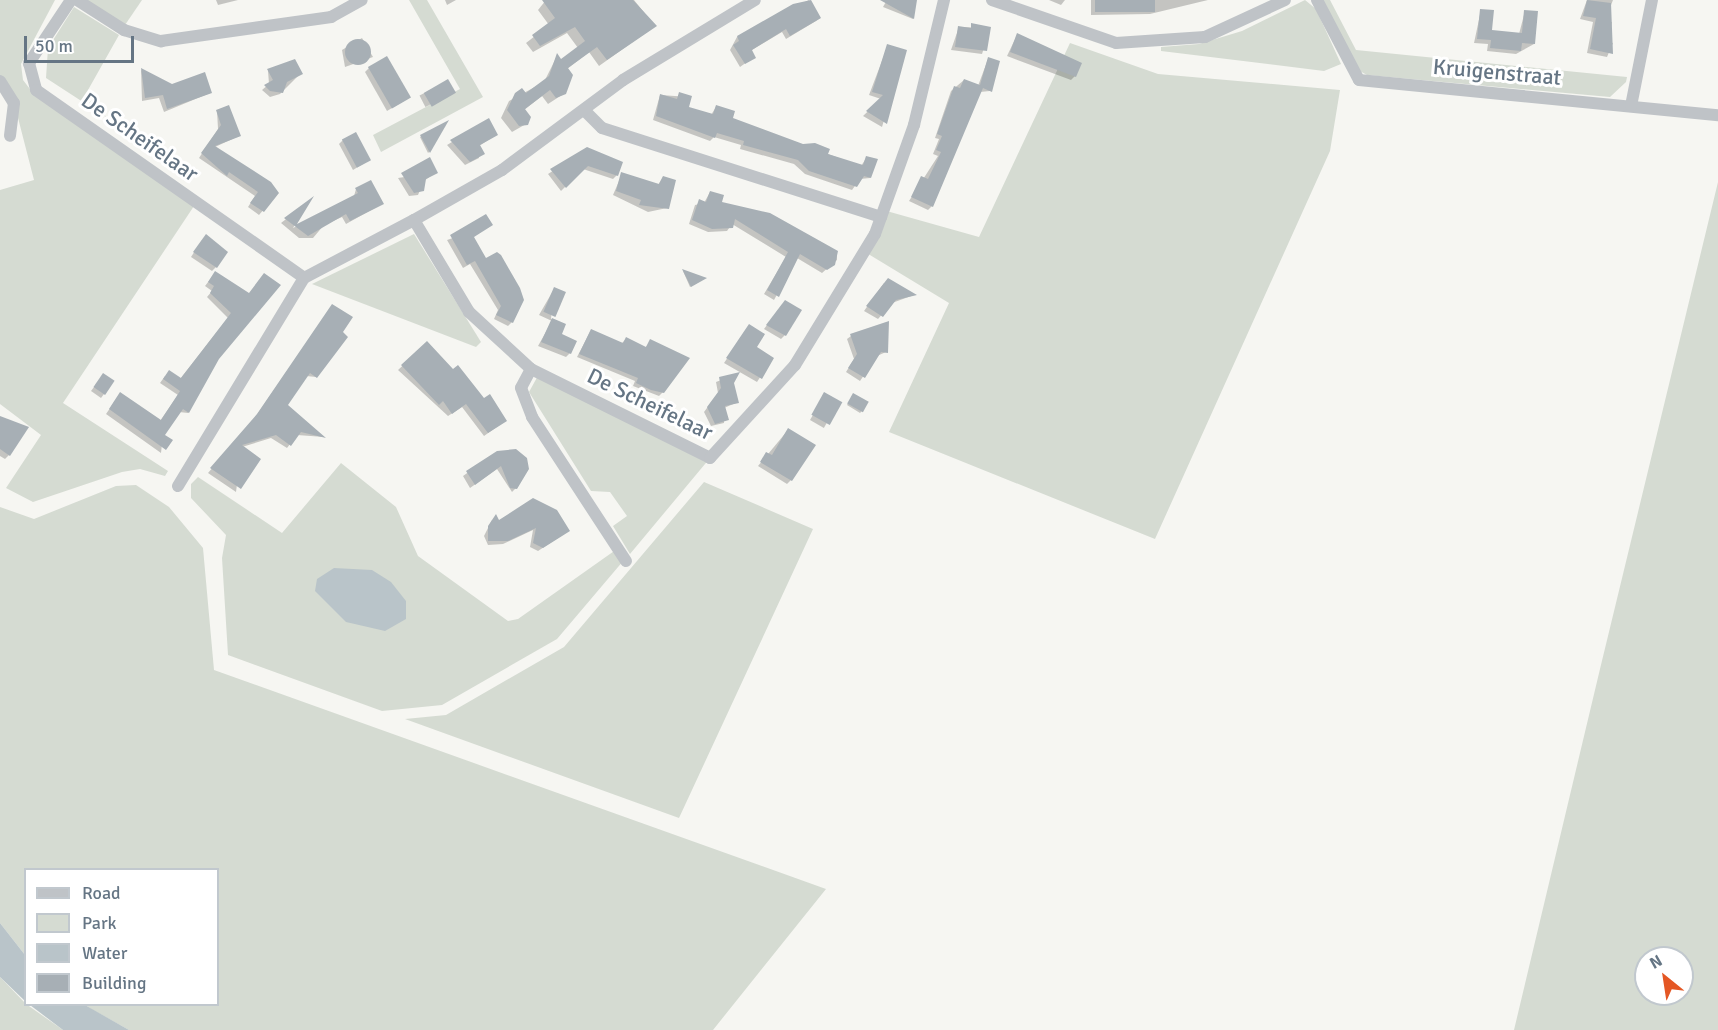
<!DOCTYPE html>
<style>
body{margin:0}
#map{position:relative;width:1718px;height:1030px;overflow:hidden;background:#f6f6f2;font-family:Signika,sans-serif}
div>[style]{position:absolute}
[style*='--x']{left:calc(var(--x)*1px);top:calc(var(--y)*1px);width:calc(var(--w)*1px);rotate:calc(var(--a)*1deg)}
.green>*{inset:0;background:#d5dbd2}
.water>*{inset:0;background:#b9c4c9}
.shadow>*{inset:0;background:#0003;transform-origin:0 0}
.building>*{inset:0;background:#a7afb5;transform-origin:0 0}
.round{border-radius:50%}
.street>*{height:12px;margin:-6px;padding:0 6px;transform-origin:6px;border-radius:6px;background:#bfc3c7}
span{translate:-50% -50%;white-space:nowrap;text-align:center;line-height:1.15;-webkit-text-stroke:6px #fff;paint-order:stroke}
.street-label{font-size:22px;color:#657584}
.legend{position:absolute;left:24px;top:868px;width:195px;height:138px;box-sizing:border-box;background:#fff;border:2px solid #c1c8ce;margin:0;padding:8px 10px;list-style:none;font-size:18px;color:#657584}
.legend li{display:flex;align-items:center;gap:12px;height:30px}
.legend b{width:30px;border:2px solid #c1c8ce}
.north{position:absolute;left:1634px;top:946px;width:60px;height:60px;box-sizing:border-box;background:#fff;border:2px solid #c1c8ce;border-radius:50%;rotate:330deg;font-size:16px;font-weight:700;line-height:24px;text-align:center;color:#657584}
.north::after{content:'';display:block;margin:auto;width:21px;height:27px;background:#e45724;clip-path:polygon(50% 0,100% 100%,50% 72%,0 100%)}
.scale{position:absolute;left:24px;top:36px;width:110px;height:27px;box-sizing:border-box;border:3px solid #657584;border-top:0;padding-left:8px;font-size:18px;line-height:21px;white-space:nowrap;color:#657584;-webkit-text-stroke:4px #fff;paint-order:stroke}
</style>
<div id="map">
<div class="green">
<i style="clip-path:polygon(0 0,55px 0,21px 64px,23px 80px,33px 93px,196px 203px,63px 403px,168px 471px,165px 476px,140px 469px,122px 472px,33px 502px,6px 488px,41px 435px,0 404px,0 190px,34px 180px,17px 114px,0 77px)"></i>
<i style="clip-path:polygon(86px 0,142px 0,125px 25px)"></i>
<i style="clip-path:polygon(409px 0,427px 0,483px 97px,381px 152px,373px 135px,460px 89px)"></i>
<i style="clip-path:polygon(1305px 0,1316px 9px,1341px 64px,1324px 71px,1161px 51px,1161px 47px,1199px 44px,1242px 31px)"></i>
<i style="clip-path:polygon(1323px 0,1330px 0,1356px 50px,1627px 77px,1626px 82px,1610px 97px,1367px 75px,1358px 70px)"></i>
<i style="clip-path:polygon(74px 7px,119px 35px,88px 90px,106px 117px,46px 78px,48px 48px)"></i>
<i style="clip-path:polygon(1070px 43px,1158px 74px,1340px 90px,1330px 151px,1155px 539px,889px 432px,949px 303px,865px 252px,883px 210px,979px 237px)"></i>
<i style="clip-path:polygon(evenodd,1718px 182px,1718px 1030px,1514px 1030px,1600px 669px,1718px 182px,1646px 958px,1682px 958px,1682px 994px,1646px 994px,1646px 958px)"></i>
<i style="clip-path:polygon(414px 234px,481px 342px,476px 347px,312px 284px)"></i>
<i style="clip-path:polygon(540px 372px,710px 458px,630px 554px,613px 526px,627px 516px,610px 492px,591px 491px,529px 392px)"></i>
<i style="clip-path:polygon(341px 463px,396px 507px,418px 556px,508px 621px,518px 619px,617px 549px,624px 560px,557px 639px,442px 705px,382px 711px,228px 655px,222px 558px,226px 535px,191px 498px,191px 484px,198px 477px,282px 533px)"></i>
<i style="clip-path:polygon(704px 482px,813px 529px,679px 818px,405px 719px,446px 715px,564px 647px)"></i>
<i style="clip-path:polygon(136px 485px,169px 507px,203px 548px,214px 670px,826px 889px,713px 1030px,129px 1030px,93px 1010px,85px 1005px,218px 1004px,218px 870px,26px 870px,25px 955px,0 923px,0 507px,34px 519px,116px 486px)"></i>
<i style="clip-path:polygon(0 977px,26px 1004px,63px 1030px,0 1030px)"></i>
</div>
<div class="water">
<i style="clip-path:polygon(334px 568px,372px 570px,391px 582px,406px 601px,406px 619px,385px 631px,346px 622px,315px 591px,317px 579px)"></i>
<i style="clip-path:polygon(0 923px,25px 955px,25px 1001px,0 977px)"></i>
<i style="clip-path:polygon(30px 1005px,85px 1005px,129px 1030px,63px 1030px)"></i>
</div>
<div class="shadow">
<i style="clip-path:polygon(216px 0,238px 0,218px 5px)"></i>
<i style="clip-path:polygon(445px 0,456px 0,447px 5px)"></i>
<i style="clip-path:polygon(546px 0,634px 0,655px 26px,599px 66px,589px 52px,567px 69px,565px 93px,548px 104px,542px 96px,524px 110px,526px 124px,512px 132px,501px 118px,509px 101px,544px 82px,557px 56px,561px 61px,578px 48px,567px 33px,533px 52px,526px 43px,549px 25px,538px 10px)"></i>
<i style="clip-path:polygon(809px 0,820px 18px,816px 21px,786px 39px,782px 32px,750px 51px,754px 57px,740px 67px,730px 50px,737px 37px)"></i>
<i style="clip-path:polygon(887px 0,916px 0,913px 19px,883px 7px)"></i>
<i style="clip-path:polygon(1049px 0,1065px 0,1061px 5px)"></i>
<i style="clip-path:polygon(1091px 0,1208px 0,1150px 14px,1091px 15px)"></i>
<i style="clip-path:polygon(1587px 0,1613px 0,1605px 21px,1612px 22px,1608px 42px,1613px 43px,1607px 57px,1587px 53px,1593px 22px,1580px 19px)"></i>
<i style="clip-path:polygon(1481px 10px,1491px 32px,1519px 34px,1525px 11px,1534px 44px,1516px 54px,1487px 51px,1488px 44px,1474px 43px)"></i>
<i style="clip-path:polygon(959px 27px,990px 28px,982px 54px,951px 50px)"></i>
<i style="clip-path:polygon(1017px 35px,1075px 76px,1071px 80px,1007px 56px)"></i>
<i style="clip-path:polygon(362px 38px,373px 57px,345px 67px,342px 50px)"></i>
<i style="clip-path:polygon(888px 45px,905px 51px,882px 127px,863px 116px,881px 99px,869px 95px)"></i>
<i style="clip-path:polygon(988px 59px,990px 91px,980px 92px,932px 206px,928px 210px,909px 201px,938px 156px,933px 154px,939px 139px,935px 138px,951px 91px,964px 80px,978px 86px)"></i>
<i style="clip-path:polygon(369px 68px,409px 98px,387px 111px,365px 72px)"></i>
<i style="clip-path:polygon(141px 70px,171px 86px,210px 93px,164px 112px,159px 98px,142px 101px)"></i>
<i style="clip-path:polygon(268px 71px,301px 73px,280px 94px,270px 97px,262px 90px,269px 84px)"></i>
<i style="left:448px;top:81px;width:13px;height:32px;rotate:63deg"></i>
<i style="clip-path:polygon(660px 95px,690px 97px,687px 108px,711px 115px,716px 107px,731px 119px,861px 166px,867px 157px,870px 178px,860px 179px,852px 190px,805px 174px,794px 164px,740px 149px,741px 145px,714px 137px,710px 141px,653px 120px)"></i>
<i style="clip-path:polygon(217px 111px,239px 136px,215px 147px,277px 194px,259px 215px,248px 207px,255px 196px,199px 158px,218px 129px)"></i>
<i style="clip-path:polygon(488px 120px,496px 135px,479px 146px,479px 158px,465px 165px,447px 145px)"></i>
<i style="clip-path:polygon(446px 123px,429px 152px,428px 153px,420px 137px)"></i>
<i style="clip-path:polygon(343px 140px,369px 160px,353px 170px,339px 144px)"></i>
<i style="clip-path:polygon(587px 149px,617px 175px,613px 179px,583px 169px,561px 191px,548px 174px)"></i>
<i style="clip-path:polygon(436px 172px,424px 181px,418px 195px,409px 196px,398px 178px)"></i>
<i style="clip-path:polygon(622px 174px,658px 185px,663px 177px,667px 208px,648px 212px,613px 195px)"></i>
<i style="clip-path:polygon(356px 189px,382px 204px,346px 224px,342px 217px,324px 225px,313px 238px,299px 238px,281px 223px,309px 201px,293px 228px,354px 196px)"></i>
<i style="clip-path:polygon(710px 192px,720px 203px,837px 252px,837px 260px,822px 273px,797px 258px,774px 300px,764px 294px,786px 257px,732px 224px,727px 231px,708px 232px,689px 224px,695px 205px,704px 203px)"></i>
<i style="clip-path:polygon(491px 225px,473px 237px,512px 322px,508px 326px,494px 319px,498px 310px,470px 264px,463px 268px,447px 240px)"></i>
<i style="clip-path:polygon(202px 240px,216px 267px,212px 271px,191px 257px)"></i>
<i style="clip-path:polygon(683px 271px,704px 279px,690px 287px)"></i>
<i style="clip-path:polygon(215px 273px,248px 295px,188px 413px,179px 412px,163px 436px,161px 453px,106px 414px,117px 398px,160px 421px,178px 395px,160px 383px,165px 376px,180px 379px,228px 318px,207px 297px,212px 291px,205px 286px)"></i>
<i style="clip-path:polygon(884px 283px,914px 295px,892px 303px,878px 319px,864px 311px)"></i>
<i style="clip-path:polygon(554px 289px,551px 319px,564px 325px,560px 335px,570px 353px,566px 357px,538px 346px,552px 321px,539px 315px)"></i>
<i style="clip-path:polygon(332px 306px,342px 332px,316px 377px,306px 376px,286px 406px,324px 437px,297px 435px,287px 448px,271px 438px,242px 447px,236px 492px,208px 473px,254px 419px)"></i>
<i style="clip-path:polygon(781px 306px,785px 335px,781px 339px,764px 329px)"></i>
<i style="clip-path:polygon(749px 326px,755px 347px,772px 359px,757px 382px,724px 363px)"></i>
<i style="clip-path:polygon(591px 330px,621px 344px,626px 339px,645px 348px,651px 341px,663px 392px,659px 396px,633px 386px,635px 381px,577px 357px)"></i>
<i style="clip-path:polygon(851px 336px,886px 352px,877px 356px,860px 381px,846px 372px,854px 359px,847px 339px)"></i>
<i style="clip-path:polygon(427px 343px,501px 424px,484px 436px,462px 407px,448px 416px,398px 370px)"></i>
<i style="clip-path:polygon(737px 374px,733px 382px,738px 402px,724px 408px,724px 423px,711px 426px,704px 412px,718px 393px,716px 382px)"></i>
<i style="clip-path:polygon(100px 379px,113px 382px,101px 398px,91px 391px)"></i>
<i style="left:825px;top:394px;width:16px;height:30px;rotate:30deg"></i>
<i style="clip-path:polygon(852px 396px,862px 411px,860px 413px,847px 405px)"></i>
<i style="clip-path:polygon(0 424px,9px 455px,5px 459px,0 456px)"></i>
<i style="clip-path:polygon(788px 430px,791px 480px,787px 484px,758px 466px)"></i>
<i style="clip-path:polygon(497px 452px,516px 488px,512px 492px,497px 469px,470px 488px,463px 476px)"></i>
<i style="clip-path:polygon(533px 500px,564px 534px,538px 551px,530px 547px,533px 530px,503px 544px,488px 545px,484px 536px,492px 520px,499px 522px)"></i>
</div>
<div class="building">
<i style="clip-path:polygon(542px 0,633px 0,657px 26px,607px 60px,597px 47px,568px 68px,573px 75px,566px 94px,556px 98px,550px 90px,525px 109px,531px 117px,528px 125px,519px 126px,507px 110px,515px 93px,522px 88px,526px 93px,549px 76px,557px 53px,561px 59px,585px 41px,575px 27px,540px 46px,532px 35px,555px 18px)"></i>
<i style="clip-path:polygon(811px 0,821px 18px,790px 36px,786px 29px,752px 50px,756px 58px,745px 64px,733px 45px,739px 41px,737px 36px,793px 4px)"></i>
<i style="clip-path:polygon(880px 0,917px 0,914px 19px)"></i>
<i style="left:1095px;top:0;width:60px;height:12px"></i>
<i style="clip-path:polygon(1587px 0,1611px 3px,1613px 54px,1590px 49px,1596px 18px,1583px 16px)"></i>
<i style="clip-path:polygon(1480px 9px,1494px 10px,1492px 30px,1522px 33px,1524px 10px,1538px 11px,1535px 44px,1522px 43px,1521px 51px,1490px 48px,1491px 40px,1477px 39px)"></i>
<i style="clip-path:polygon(971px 23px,991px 27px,987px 51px,955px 47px,958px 26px,971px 28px)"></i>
<i style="clip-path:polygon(1017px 33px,1082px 63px,1076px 77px,1010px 52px)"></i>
<i class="round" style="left:345px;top:39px;width:26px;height:26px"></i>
<i style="clip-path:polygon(887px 44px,907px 50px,887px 124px,866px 111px,883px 95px,872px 92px)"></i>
<i style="left:387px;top:56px;width:48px;height:22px;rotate:60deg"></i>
<i style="clip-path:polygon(988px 57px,1000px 61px,992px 92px,983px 88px,933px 207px,911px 197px,921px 176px,928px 179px,941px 152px,936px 150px,942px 136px,937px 134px,954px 86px,960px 88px,964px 79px,980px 85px)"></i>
<i style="clip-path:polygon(295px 59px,303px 74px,287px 82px,283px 93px,270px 91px,264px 85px,273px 80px,267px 69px)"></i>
<i style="clip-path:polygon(141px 68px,172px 84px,205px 72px,212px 93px,167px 109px,163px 95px,145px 98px)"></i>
<i style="left:448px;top:79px;width:16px;height:28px;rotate:60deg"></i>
<i style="clip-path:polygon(679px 92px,692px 96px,689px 107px,713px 114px,716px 105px,735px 111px,733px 118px,803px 144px,815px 143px,830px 149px,828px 154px,863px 165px,866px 156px,878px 159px,871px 178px,864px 176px,857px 187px,809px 171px,798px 160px,743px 145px,744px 141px,717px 133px,715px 138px,656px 116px,660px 94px,677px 99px)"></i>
<i style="clip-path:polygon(229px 105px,241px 136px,215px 146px,271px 182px,279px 193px,264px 212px,250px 203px,258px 192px,229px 172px,227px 176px,201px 153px,221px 125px,216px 110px)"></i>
<i style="clip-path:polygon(489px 118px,498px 135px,480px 145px,485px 154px,470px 162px,450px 140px)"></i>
<i style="clip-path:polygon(449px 120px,430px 153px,420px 135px)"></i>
<i style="left:356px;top:132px;width:32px;height:16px;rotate:62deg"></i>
<i style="clip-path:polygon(587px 147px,623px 162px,618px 176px,588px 166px,566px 188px,550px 169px)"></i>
<i style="clip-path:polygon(430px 157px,438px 173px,426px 179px,424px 191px,414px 193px,401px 173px)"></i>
<i style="clip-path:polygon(621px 172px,659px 184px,663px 176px,676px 180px,669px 209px,639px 205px,641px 200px,616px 191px)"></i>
<i style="clip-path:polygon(371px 180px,384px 204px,350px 221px,346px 214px,308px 236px,284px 218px,314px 196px,297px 224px,358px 193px,355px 188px)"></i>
<i style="clip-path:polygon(710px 191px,724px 195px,722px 202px,770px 213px,838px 251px,835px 265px,827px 270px,800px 254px,779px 297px,767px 290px,788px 252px,735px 219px,733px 228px,712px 229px,692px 220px,699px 199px,706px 202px)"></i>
<i style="clip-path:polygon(486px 214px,493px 225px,474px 237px,486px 258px,497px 252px,501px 255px,520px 288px,524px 300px,513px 323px,496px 315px,501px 306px,475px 261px,467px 265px,450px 235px)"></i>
<i style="clip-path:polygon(206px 234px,228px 252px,217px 268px,193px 252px)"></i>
<i style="clip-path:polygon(682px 269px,707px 278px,691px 287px)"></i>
<i style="clip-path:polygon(215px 271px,249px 293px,264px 273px,281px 285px,219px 359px,189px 413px,183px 409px,165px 435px,173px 440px,166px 450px,109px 409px,120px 392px,161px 420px,180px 391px,163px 379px,169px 370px,181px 378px,231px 313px,210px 293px,214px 286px,208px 282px)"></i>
<i style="clip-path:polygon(888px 278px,917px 295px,896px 300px,883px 317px,866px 306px)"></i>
<i style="left:554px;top:287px;width:13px;height:27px;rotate:23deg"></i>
<i style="clip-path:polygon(785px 300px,802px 310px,786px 336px,766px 325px)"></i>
<i style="clip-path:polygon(332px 304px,353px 317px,343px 332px,348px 337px,317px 378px,310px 373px,288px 405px,326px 438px,301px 432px,291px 446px,276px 435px,242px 445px,261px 459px,241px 489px,210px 468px,257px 414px)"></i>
<i style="clip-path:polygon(552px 318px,566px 324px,562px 334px,577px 341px,571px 354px,541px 342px)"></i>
<i style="clip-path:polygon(889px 321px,888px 353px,881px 352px,865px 378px,848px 368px,857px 354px,850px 334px)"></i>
<i style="clip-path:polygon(749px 324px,765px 334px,757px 347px,774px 358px,762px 379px,726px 358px)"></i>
<i style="clip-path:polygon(591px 329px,623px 343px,626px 337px,646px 347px,650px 339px,690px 358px,664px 393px,651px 390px,636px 383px,638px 378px,579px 354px)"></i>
<i style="clip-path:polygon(427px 341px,453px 369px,458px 365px,484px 398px,490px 394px,507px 421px,488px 433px,466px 404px,452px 414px,443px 401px,439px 405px,401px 365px)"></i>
<i style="clip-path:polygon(740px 372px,734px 383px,739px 403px,725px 406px,729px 420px,715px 424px,707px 407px,721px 388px,719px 377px)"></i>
<i style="left:103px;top:373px;width:14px;height:17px;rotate:34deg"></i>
<i style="left:824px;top:392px;width:21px;height:26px;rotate:29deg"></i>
<i style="left:853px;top:393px;width:18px;height:12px;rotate:29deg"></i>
<i style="clip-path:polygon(0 416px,29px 427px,10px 456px,0 449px)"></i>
<i style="clip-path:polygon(788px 428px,816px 445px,792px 481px,760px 462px,766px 452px,772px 455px)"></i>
<i style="clip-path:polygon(516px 449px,527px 458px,529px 469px,517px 489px,510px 488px,501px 466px,475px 485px,466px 471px,497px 451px)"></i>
<i style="clip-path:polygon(533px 498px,557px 510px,570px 531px,543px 548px,533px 543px,536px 528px,508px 541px,488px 541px,488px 526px,496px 514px,499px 520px)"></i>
</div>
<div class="street">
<i style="--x:71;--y:0;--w:76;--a:123.7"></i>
<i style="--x:29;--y:63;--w:28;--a:75"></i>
<i style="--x:36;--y:90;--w:327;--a:35"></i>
<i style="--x:77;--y:0;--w:56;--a:32.6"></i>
<i style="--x:124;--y:30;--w:39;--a:17"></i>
<i style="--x:161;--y:41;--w:172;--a:-8"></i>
<i style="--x:331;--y:17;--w:35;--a:-29"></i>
<i style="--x:992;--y:0;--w:131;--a:19.1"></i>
<i style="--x:1116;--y:43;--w:89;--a:-3.9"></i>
<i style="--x:1205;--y:37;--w:88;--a:-24.8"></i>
<i style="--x:1317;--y:0;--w:90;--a:62.3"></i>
<i style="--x:1359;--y:80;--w:361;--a:5.6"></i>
<i style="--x:0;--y:81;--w:26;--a:58"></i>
<i style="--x:14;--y:103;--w:33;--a:97"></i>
<i style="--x:1631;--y:106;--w:108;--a:-78.8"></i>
<i style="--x:585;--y:111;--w:24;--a:45"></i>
<i style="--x:602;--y:128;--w:293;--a:17.7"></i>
<i style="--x:414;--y:220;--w:101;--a:-29.6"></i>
<i style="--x:502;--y:170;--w:151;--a:-36.6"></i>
<i style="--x:623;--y:80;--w:154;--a:-31.2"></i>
<i style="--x:531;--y:369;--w:21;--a:118"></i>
<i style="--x:521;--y:388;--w:31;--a:69"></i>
<i style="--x:532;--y:417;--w:172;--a:56.9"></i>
<i style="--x:178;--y:486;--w:243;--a:-58.8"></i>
<i style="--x:304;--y:278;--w:124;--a:-27.8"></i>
<i style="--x:414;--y:220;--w:107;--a:59.1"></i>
<i style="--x:469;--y:312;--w:84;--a:42.6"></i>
<i style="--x:531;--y:369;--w:200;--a:26.4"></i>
<i style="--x:710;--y:458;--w:126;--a:-47.6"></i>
<i style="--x:795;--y:365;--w:153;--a:-58.6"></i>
<i style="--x:875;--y:234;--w:116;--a:-70.3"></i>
<i style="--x:914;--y:125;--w:129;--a:-76.5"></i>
</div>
<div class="street-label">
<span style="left:1497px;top:72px;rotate:5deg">Kruigenstraat</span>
<span style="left:140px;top:137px;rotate:35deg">De Scheifelaar</span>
<span style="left:650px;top:404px;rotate:26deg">De Scheifelaar</span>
</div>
<ul class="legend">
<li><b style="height:8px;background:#bfc3c7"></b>Road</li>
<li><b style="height:16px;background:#d5dbd2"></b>Park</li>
<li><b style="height:16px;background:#b9c4c9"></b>Water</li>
<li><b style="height:16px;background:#a7afb5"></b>Building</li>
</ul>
<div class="north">N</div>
<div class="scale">50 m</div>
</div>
